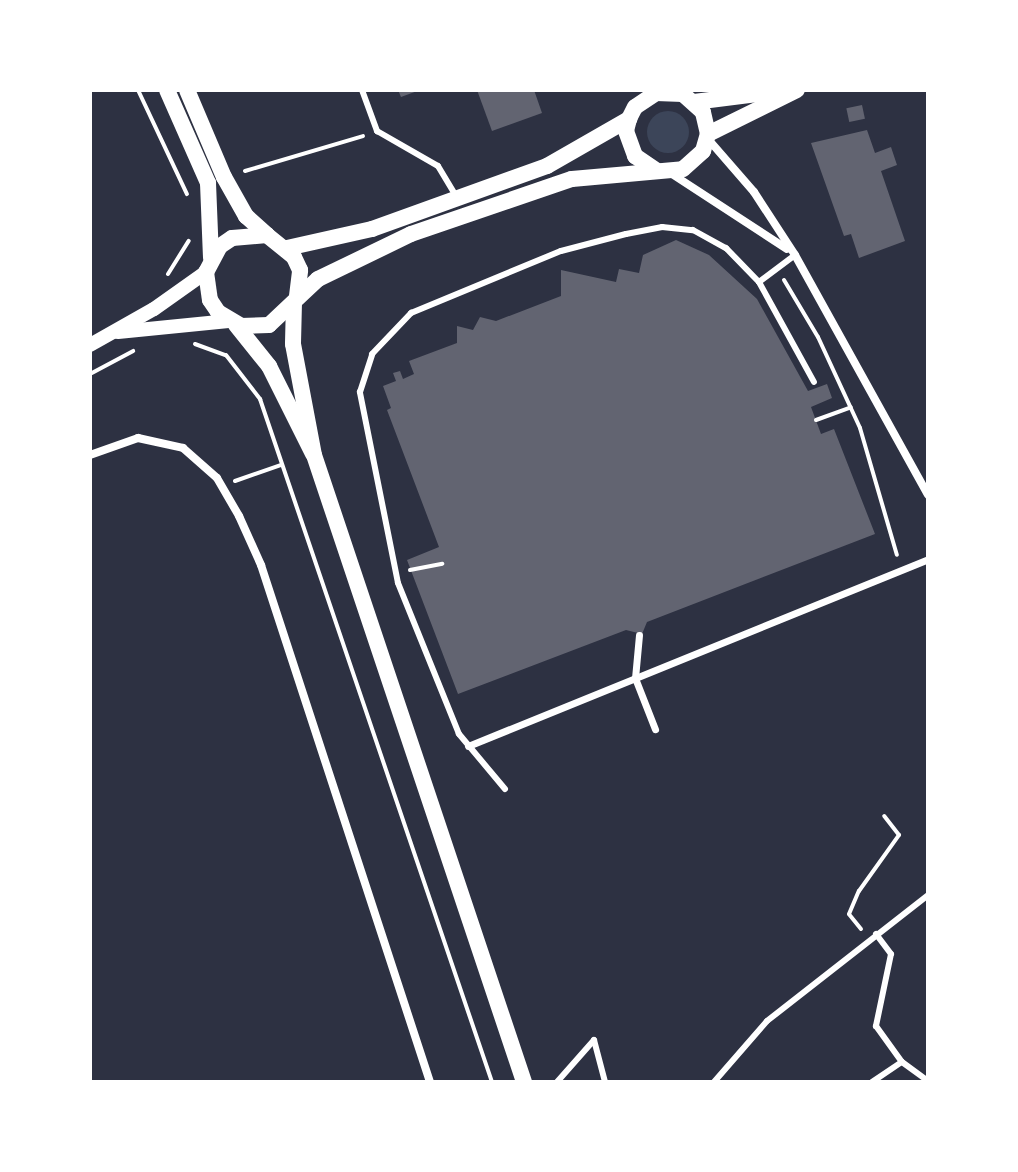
<!DOCTYPE html>
<style>
body{margin:0}
#map{position:relative;width:1018px;height:1172px;overflow:hidden;background:#2d3142;font-family:Jost,sans-serif}
div>[style]{position:absolute}
[style*='--x']{left:calc(var(--x)*1px);top:calc(var(--y)*1px);width:calc(var(--w)*1px);rotate:calc(var(--a)*1deg)}
.green>*{inset:0;background:#3c4559}
.round{border-radius:50%}
.building>*{inset:0;background:#626471;transform-origin:0 0}
.path>*{height:4px;margin:-2px;padding:0 2px;transform-origin:2px;border-radius:2px;background:#fff}
.service>*{height:6px;margin:-3px;padding:0 3px;transform-origin:3px;border-radius:3px;background:#fff}
.pedestrian>*{height:7px;margin:-3.5px;padding:0 3.5px;transform-origin:3.5px;border-radius:3.5px;background:#fff}
.minor>*{height:8px;margin:-4px;padding:0 4px;transform-origin:4px;border-radius:4px;background:#fff}
.tertiary>*{height:14px;margin:-7px;padding:0 7px;transform-origin:7px;border-radius:7px;background:#fff}
.secondary>*{height:16px;margin:-8px;padding:0 8px;transform-origin:8px;border-radius:8px;background:#fff}
span{translate:-50% -50%;white-space:nowrap;text-align:center;line-height:1.15;-webkit-text-stroke:8px #fff;paint-order:stroke}
.frame{position:absolute;inset:0;border:92px solid #fff;pointer-events:none}
</style>
<div id="map">
<div class="green">
<i class="round" style="left:647px;top:111px;width:42px;height:42px"></i>
</div>
<div class="building">
<i style="clip-path:polygon(398px 90px,420px 90px,401px 97px)"></i>
<i style="clip-path:polygon(477px 90px,534px 90px,542px 113px,492px 131px)"></i>
<i style="left:862px;top:105px;width:14px;height:16px;rotate:78deg"></i>
<i style="clip-path:polygon(867px 130px,875px 153px,891px 147px,897px 165px,881px 171px,905px 241px,859px 258px,851px 234px,844px 236px,811px 143px)"></i>
<i style="clip-path:polygon(676px 240px,709px 255px,757px 299px,808px 391px,827px 384px,832px 398px,811px 407px,821px 434px,834px 429px,875px 534px,647px 622px,642px 634px,626px 630px,458px 694px,407px 560px,439px 547px,387px 410px,391px 408px,383px 386px,396px 381px,393px 373px,400px 371px,403px 379px,414px 374px,409px 361px,457px 343px,457px 326px,473px 330px,480px 317px,496px 321px,561px 296px,561px 270px,616px 282px,619px 269px,639px 273px,643px 255px)"></i>
</div>
<div class="path">
<i style="--x:138;--y:90;--w:115;--a:64.8"></i>
<i style="--x:245;--y:171;--w:123;--a:-16.5"></i>
<i style="--x:168;--y:274;--w:39;--a:-58"></i>
<i style="--x:784;--y:280;--w:66;--a:59.2"></i>
<i style="--x:818;--y:337;--w:100;--a:65.2"></i>
<i style="--x:860;--y:428;--w:132;--a:73.8"></i>
<i style="--x:195;--y:344;--w:33;--a:20"></i>
<i style="--x:226;--y:355;--w:56;--a:52.3"></i>
<i style="--x:260;--y:399;--w:721;--a:71.24"></i>
<i style="--x:90;--y:374;--w:49;--a:-28.1"></i>
<i style="--x:816;--y:420;--w:37;--a:-20"></i>
<i style="--x:235;--y:481;--w:49;--a:-19.2"></i>
<i style="--x:410;--y:570;--w:33;--a:-11"></i>
<i style="--x:861;--y:929;--w:19;--a:-129"></i>
<i style="--x:849;--y:914;--w:25;--a:-67"></i>
<i style="--x:859;--y:891;--w:69;--a:-54.5"></i>
<i style="--x:899;--y:835;--w:24;--a:-128"></i>
</div>
<div class="service">
<i style="--x:362;--y:90;--w:44;--a:69.9"></i>
<i style="--x:377;--y:131;--w:70;--a:29.8"></i>
<i style="--x:438;--y:166;--w:37;--a:59"></i>
<i style="--x:759;--y:282;--w:114;--a:61.2"></i>
<i style="--x:505;--y:789;--w:72;--a:-129.9"></i>
<i style="--x:459;--y:734;--w:163;--a:-112"></i>
<i style="--x:398;--y:583;--w:195;--a:-101.3"></i>
<i style="--x:360;--y:392;--w:40;--a:-72"></i>
<i style="--x:372;--y:354;--w:57;--a:-46.4"></i>
<i style="--x:411;--y:313;--w:162;--a:-22.5"></i>
<i style="--x:561;--y:251;--w:67;--a:-14.7"></i>
<i style="--x:626;--y:234;--w:37;--a:-11"></i>
<i style="--x:662;--y:227;--w:31;--a:6"></i>
<i style="--x:693;--y:230;--w:38;--a:29"></i>
<i style="--x:726;--y:248;--w:47;--a:45.9"></i>
<i style="--x:759;--y:282;--w:45;--a:-36.9"></i>
<i style="--x:876;--y:934;--w:25;--a:53"></i>
<i style="--x:891;--y:954;--w:74;--a:101.8"></i>
<i style="--x:876;--y:1026;--w:44;--a:54.2"></i>
<i style="--x:902;--y:1062;--w:32;--a:36"></i>
<i style="--x:594;--y:1040;--w:43;--a:75.3"></i>
<i style="--x:557;--y:1082;--w:56;--a:-48.6"></i>
<i style="--x:714;--y:1082;--w:81;--a:-49"></i>
<i style="--x:767;--y:1021;--w:204;--a:-38"></i>
<i style="--x:872;--y:1082;--w:36;--a:-34"></i>
</div>
<div class="pedestrian">
<i style="--x:639;--y:635;--w:43;--a:95.3"></i>
<i style="--x:635;--y:678;--w:55;--a:68.6"></i>
<i style="--x:468;--y:746;--w:497;--a:-22.1"></i>
</div>
<div class="minor">
<i style="--x:708;--y:139;--w:70;--a:49"></i>
<i style="--x:754;--y:192;--w:75;--a:56.9"></i>
<i style="--x:795;--y:255;--w:274;--a:61"></i>
<i style="--x:672;--y:174;--w:137;--a:33.1"></i>
<i style="--x:90;--y:455;--w:51;--a:-19.5"></i>
<i style="--x:138;--y:438;--w:46;--a:12.5"></i>
<i style="--x:183;--y:448;--w:45;--a:41.4"></i>
<i style="--x:217;--y:478;--w:44;--a:59.9"></i>
<i style="--x:239;--y:516;--w:54;--a:65.8"></i>
<i style="--x:261;--y:565;--w:544;--a:71.9"></i>
</div>
<div class="tertiary">
<i style="--x:118;--y:332;--w:111;--a:-5.7"></i>
<i style="--x:90;--y:345;--w:73;--a:-29.4"></i>
<i style="--x:154;--y:309;--w:64;--a:-35.4"></i>
</div>
<div class="secondary">
<i style="--x:167;--y:90;--w:102;--a:66.2"></i>
<i style="--x:208;--y:183;--w:75;--a:87.7"></i>
<i style="--x:187;--y:90;--w:95;--a:67"></i>
<i style="--x:224;--y:177;--w:45;--a:60.6"></i>
<i style="--x:246;--y:216;--w:28;--a:42"></i>
<i style="--x:694;--y:102;--w:97;--a:-7.1"></i>
<i style="--x:708;--y:134;--w:99;--a:-26.3"></i>
<i style="--x:287;--y:248;--w:87;--a:-12.6"></i>
<i style="--x:372;--y:229;--w:186;--a:-19.8"></i>
<i style="--x:547;--y:166;--w:95;--a:-29.8"></i>
<i style="--x:297;--y:296;--w:26;--a:-83"></i>
<i style="--x:300;--y:270;--w:14;--a:-115"></i>
<i style="--x:294;--y:257;--w:35;--a:-141"></i>
<i style="--x:267;--y:235;--w:35;--a:175"></i>
<i style="--x:232;--y:238;--w:14;--a:146"></i>
<i style="--x:220;--y:246;--w:30;--a:118"></i>
<i style="--x:206;--y:272;--w:28;--a:82"></i>
<i style="--x:210;--y:300;--w:14;--a:56"></i>
<i style="--x:218;--y:312;--w:27;--a:31"></i>
<i style="--x:241;--y:326;--w:28;--a:-2"></i>
<i style="--x:269;--y:325;--w:67;--a:-43.2"></i>
<i style="--x:318;--y:279;--w:103;--a:-25.8"></i>
<i style="--x:411;--y:234;--w:170;--a:-18.9"></i>
<i style="--x:572;--y:179;--w:111;--a:-5.1"></i>
<i style="--x:683;--y:169;--w:27;--a:-42"></i>
<i style="--x:703;--y:151;--w:18;--a:-74"></i>
<i style="--x:708;--y:134;--w:23;--a:-103"></i>
<i style="--x:703;--y:112;--w:27;--a:-138"></i>
<i style="--x:683;--y:94;--w:27;--a:-178"></i>
<i style="--x:656;--y:93;--w:25;--a:146"></i>
<i style="--x:635;--y:107;--w:13;--a:117"></i>
<i style="--x:629;--y:119;--w:12;--a:104"></i>
<i style="--x:626;--y:131;--w:27;--a:70"></i>
<i style="--x:635;--y:156;--w:27;--a:34"></i>
<i style="--x:294;--y:302;--w:42;--a:91.4"></i>
<i style="--x:293;--y:344;--w:113;--a:79.3"></i>
<i style="--x:314;--y:455;--w:661;--a:71.48"></i>
<i style="--x:236;--y:325;--w:53;--a:51.2"></i>
<i style="--x:269;--y:366;--w:98;--a:63.4"></i>
</div>
<div class="frame"></div>
</div>
